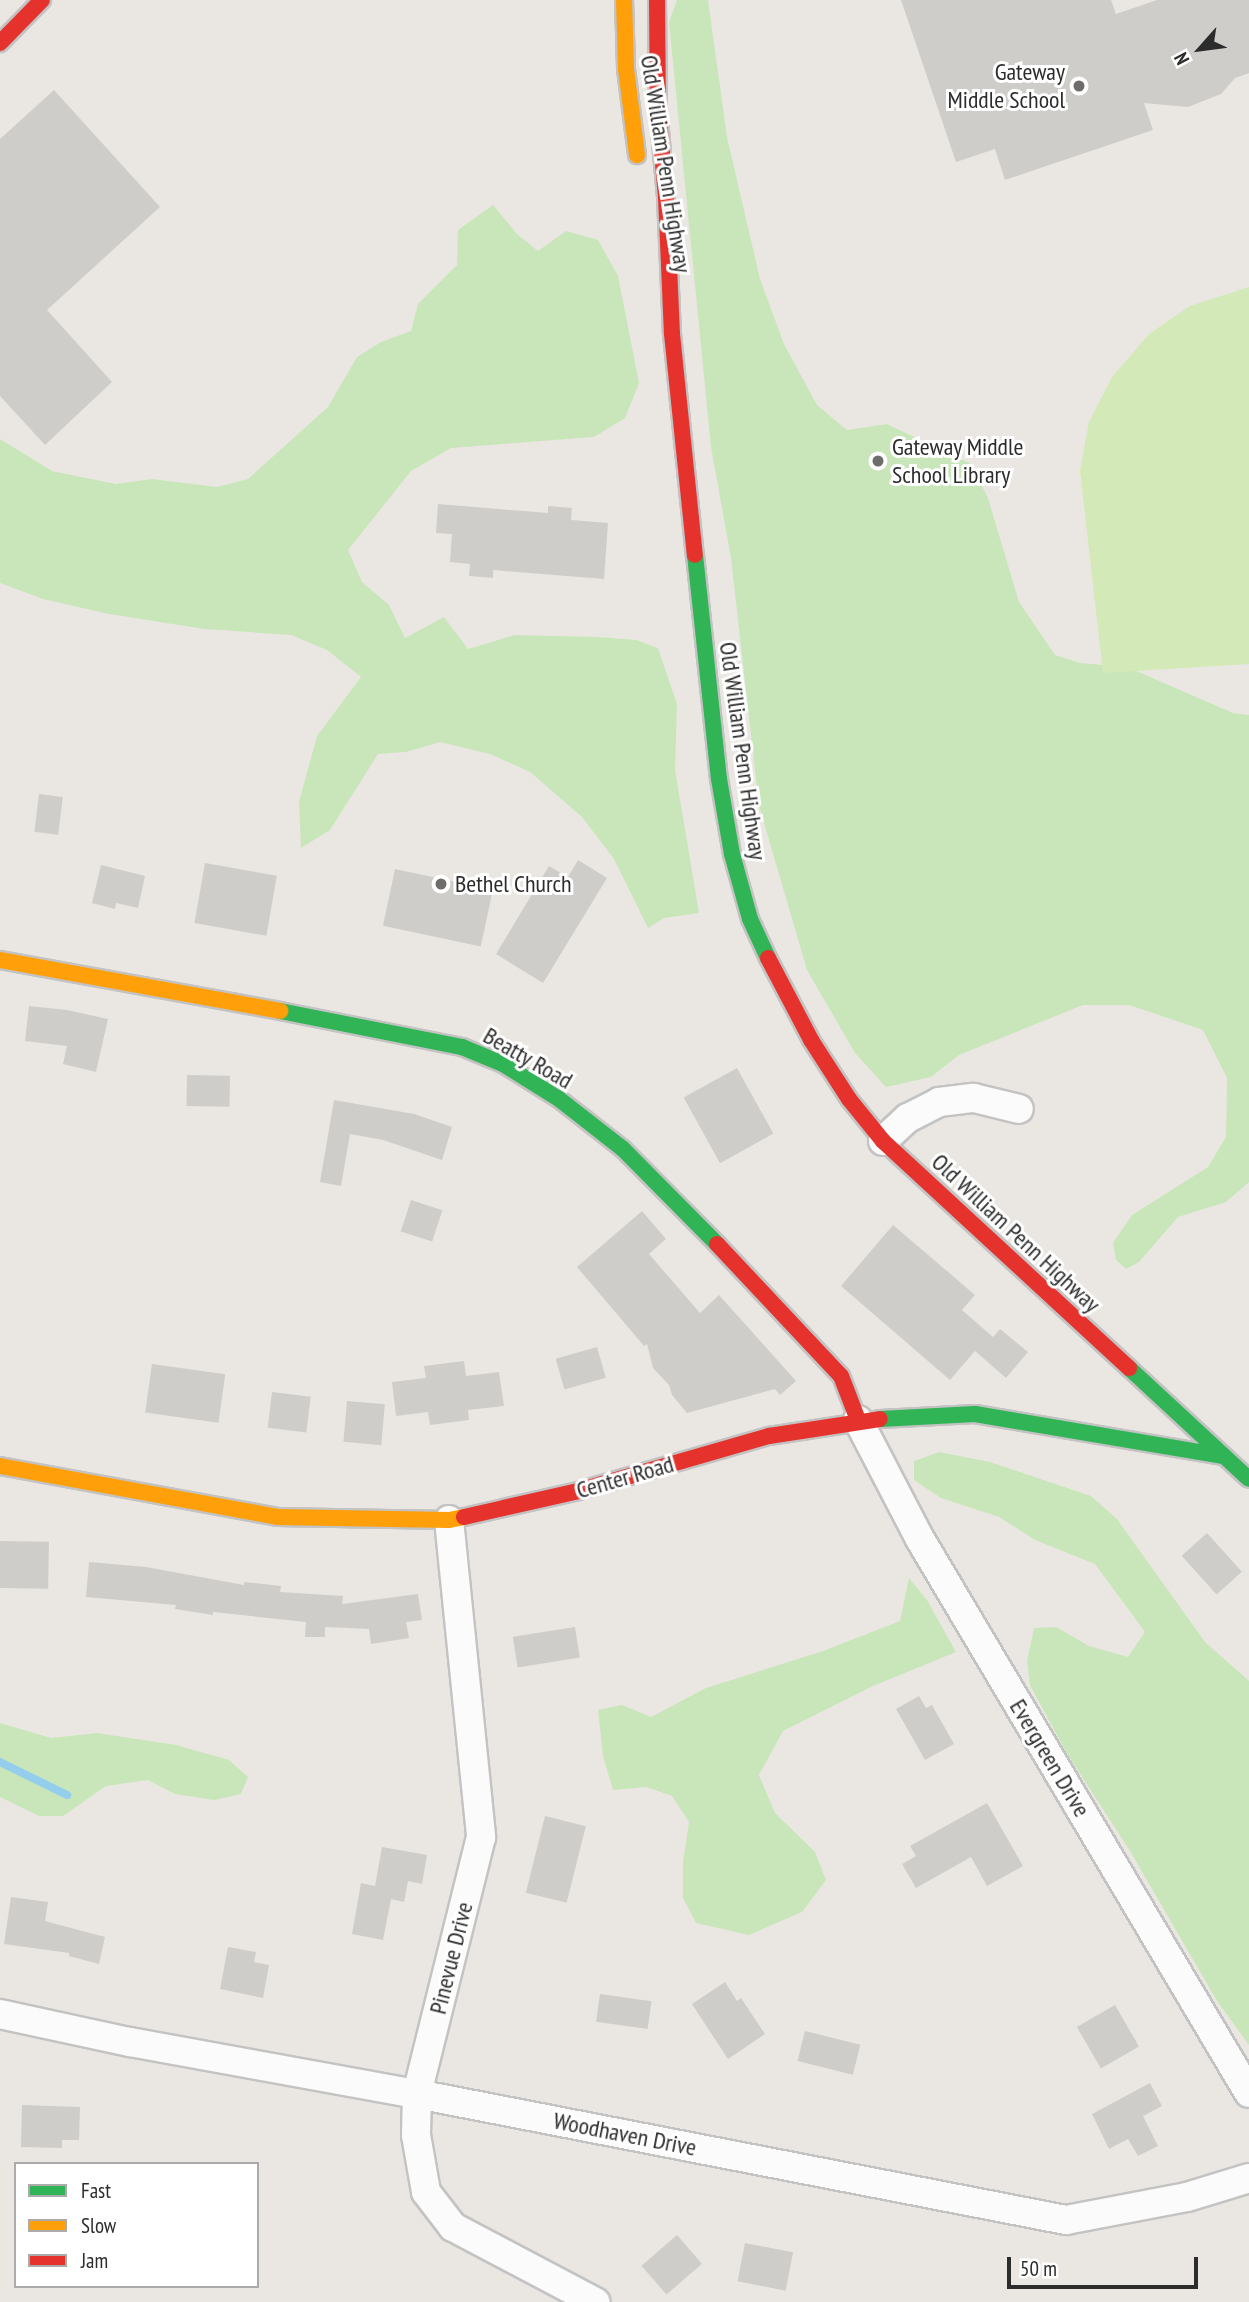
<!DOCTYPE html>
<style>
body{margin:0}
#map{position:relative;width:1249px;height:2302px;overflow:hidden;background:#eae7e2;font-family:"PT Sans Narrow",sans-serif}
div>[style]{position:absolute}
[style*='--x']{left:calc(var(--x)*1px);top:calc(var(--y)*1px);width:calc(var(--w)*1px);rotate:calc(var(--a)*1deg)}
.green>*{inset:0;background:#c9e6ba}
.pitch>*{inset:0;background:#d3eab8}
.stream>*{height:8px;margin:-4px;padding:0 4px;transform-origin:4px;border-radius:4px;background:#95ceec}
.building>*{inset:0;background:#cfcdc9;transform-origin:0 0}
.roads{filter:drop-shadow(2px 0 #c3c3c3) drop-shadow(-2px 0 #c3c3c3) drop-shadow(0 2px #c3c3c3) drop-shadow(0 -2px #c3c3c3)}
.street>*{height:28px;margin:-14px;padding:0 14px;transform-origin:14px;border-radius:14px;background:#fcfbfb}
.fast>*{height:16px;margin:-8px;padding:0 8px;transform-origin:8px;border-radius:8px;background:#30b455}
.slow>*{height:16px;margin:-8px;padding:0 8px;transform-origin:8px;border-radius:8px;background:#ff9f0a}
.jam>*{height:16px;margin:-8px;padding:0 8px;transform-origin:8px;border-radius:8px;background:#e5322d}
.dots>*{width:19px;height:19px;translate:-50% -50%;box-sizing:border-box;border:4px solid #fff;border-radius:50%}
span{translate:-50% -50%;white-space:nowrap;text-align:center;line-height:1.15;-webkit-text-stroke:6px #fff;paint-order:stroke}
.poi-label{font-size:24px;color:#2c2c2c}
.right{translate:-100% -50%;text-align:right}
.left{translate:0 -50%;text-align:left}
.street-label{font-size:24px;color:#2c2c2c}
.legend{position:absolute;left:14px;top:2162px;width:245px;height:126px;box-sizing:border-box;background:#fff;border:2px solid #ababab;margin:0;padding:9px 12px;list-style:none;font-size:21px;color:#2c2c2c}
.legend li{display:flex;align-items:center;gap:14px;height:35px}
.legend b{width:35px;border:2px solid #ababab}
.north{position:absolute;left:1165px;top:14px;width:70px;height:70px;-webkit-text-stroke:5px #fff;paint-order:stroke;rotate:242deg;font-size:19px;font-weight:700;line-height:28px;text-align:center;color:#2c2c2c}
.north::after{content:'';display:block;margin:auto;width:24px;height:32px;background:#2c2c2c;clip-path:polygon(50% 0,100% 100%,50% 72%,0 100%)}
.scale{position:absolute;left:1007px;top:2257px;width:191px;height:32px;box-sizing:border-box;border:4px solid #2c2c2c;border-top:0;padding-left:9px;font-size:21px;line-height:24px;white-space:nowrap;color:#2c2c2c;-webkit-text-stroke:5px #fff;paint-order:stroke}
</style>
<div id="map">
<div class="green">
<i style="clip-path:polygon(677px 0,708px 0,727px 137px,760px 279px,784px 344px,817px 405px,847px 430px,887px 424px,971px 464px,988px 498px,1019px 602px,1055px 655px,1080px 663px,1127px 667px,1233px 713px,1249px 715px,1249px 1182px,1226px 1202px,1178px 1217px,1139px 1262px,1126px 1269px,1116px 1260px,1113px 1243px,1132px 1215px,1208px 1167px,1226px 1137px,1227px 1078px,1203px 1030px,1129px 1005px,1083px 1005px,959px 1055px,931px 1077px,886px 1087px,855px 1053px,807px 970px,759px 806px,731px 558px,711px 447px,669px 22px)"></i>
<i style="clip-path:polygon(493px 205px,517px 234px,538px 251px,566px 231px,598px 240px,618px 276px,639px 383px,625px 418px,594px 437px,451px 448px,411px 471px,348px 550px,362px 582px,389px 605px,405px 638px,444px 617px,468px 649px,515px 635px,598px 637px,636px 640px,658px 648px,677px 704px,675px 770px,699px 913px,664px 918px,648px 928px,614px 859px,582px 817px,530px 772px,490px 754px,440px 742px,406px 752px,378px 754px,330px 830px,301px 848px,299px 802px,317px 736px,361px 677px,327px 650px,291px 635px,204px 629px,109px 614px,43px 599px,0 583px,0 439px,52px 471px,116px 484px,152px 479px,217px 487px,248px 479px,328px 407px,357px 357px,381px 342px,411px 331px,418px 304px,457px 265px,458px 230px)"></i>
<i style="clip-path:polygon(939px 1452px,990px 1462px,1091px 1496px,1117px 1519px,1205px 1642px,1249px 1681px,1249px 2045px,1217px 2001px,1130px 1851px,1066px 1752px,1030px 1685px,1027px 1661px,1034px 1628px,1056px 1627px,1089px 1646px,1128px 1657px,1145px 1632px,1095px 1564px,1035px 1540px,999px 1517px,941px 1498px,914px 1480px,914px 1461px)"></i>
<i style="clip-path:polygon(909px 1578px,927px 1600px,956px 1652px,873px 1686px,783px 1731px,759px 1775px,775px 1813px,815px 1852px,826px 1880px,802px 1912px,749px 1935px,696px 1923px,683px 1898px,683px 1862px,689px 1822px,672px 1796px,646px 1787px,613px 1790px,603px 1756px,598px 1710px,622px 1705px,651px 1717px,706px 1688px,823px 1651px,900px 1621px)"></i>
<i style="clip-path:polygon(0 1723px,51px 1738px,97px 1733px,176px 1745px,229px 1760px,248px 1777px,241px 1794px,214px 1800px,175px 1794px,148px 1780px,106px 1786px,63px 1816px,39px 1816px,0 1797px)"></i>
</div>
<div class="pitch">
<i style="clip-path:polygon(1249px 287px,1249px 664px,1103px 673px,1080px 471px,1089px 422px,1112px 377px,1149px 334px,1190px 306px)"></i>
</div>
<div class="stream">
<i style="--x:0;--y:1762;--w:75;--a:26.2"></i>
</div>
<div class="building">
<i style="clip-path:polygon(901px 0,1111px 0,1116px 14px,1157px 0,1249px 0,1249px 73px,1235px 78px,1221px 94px,1188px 107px,1144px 103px,1153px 130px,1005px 180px,995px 149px,956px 162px)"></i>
<i style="clip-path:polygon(54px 90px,160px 207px,47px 310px,112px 382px,45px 445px,0 396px,0 139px)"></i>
<i style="clip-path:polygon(438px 504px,548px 513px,548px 506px,572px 508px,571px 520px,608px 523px,604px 579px,493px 570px,493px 578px,469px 576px,470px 564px,450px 562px,452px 534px,436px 533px)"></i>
<i style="left:39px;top:794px;width:24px;height:38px;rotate:7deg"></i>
<i style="clip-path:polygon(578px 860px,607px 878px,543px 983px,496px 954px,549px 866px,568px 877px)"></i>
<i style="left:205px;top:863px;width:73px;height:61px;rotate:10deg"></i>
<i style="clip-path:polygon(101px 865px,145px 876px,138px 908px,116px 903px,115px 909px,92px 903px)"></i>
<i style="left:395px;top:869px;width:100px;height:58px;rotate:12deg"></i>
<i style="clip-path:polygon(29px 1006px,67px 1010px,108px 1019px,96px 1072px,63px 1064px,67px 1046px,25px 1041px)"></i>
<i style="left:737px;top:1068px;width:75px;height:61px;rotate:61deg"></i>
<i style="left:187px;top:1075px;width:43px;height:31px;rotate:1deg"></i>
<i style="clip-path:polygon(334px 1100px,414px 1114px,452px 1127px,442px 1160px,383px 1140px,350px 1134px,341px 1186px,320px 1182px)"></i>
<i style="left:411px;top:1200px;width:33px;height:33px;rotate:18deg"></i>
<i style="clip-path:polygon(642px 1211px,666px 1239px,649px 1254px,700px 1313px,719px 1295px,796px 1381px,780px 1395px,775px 1389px,687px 1413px,672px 1395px,669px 1385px,653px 1368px,647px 1344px,644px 1346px,577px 1267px)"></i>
<i style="clip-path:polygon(893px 1225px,975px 1295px,962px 1310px,993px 1337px,1000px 1329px,1028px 1352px,1006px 1378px,975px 1351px,950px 1380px,841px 1286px)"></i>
<i style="left:597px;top:1347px;width:32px;height:43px;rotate:74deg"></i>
<i style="clip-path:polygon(464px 1361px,466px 1376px,499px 1372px,504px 1406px,468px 1410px,469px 1420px,430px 1425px,428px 1412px,396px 1416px,392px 1382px,426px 1378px,424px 1366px)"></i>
<i style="left:152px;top:1364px;width:74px;height:49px;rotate:8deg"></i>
<i style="left:272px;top:1392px;width:39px;height:36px;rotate:7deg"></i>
<i style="left:347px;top:1401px;width:38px;height:41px;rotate:5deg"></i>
<i style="left:1207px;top:1533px;width:52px;height:34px;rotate:48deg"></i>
<i style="left:0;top:1541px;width:49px;height:47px;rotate:1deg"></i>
<i style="clip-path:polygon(89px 1562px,146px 1567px,244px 1585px,244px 1582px,281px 1586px,280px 1592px,343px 1596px,342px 1604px,418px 1594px,422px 1620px,406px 1622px,409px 1638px,371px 1644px,369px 1629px,325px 1627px,325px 1637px,305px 1637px,306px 1622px,213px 1612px,213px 1615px,175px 1609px,176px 1605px,86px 1597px)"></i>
<i style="left:575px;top:1627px;width:31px;height:63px;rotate:81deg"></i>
<i style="clip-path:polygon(919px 1696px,926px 1708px,932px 1705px,954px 1744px,925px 1760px,896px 1709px)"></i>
<i style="clip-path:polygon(987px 1803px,1023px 1866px,987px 1886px,971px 1857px,916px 1888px,902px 1864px,916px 1856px,910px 1846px)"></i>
<i style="left:545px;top:1816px;width:42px;height:79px;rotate:14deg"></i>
<i style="clip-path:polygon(382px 1847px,427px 1855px,422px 1884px,408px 1881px,404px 1902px,391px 1899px,383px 1940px,352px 1934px,361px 1883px,375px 1886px)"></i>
<i style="clip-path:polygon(11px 1897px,48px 1902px,45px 1921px,105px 1937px,99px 1964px,69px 1956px,69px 1953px,4px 1944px)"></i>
<i style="clip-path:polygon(228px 1947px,256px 1952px,254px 1962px,269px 1965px,263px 1998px,220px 1989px)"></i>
<i style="clip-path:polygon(725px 1982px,737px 2001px,741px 1998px,765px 2034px,728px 2059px,692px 2004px)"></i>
<i style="left:600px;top:1994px;width:52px;height:28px;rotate:8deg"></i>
<i style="left:1115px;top:2005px;width:48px;height:44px;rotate:60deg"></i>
<i style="left:805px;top:2031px;width:57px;height:31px;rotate:14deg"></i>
<i style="clip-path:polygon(1150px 2083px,1162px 2106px,1143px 2116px,1158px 2146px,1138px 2156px,1128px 2139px,1109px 2149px,1092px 2114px)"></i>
<i style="clip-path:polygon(22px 2105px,80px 2107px,79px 2140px,62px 2140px,62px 2148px,21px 2147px)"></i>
<i style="left:677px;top:2235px;width:38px;height:47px;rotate:49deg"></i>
<i style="left:745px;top:2243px;width:49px;height:39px;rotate:11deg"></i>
</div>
<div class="roads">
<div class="street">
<i style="--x:883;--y:1141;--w:34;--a:-43"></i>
<i style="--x:908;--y:1118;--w:35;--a:-27"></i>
<i style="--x:939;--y:1102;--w:35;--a:-7"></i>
<i style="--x:974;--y:1098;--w:46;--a:13.7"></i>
<i style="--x:858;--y:1420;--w:134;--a:62.5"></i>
<i style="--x:920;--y:1539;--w:644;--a:59.3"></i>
<i style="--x:449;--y:1520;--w:319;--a:84.2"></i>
<i style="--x:481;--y:1837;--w:265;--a:104"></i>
<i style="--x:417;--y:2094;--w:41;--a:91.4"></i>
<i style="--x:416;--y:2135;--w:58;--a:80"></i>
<i style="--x:426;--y:2192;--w:44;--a:52.4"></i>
<i style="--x:453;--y:2227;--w:161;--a:27.8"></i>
<i style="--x:0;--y:2014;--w:133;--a:12.2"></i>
<i style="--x:130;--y:2042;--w:292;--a:10.3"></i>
<i style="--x:417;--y:2094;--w:661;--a:10.99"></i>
<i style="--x:1066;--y:2220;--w:123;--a:-10.8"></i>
<i style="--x:1187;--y:2197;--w:65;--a:-17"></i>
</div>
<div class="fast">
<i style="--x:695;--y:555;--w:225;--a:83.9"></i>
<i style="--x:719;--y:779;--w:76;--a:80.2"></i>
<i style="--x:732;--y:854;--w:67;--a:74.5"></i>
<i style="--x:750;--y:919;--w:43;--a:65.2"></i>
<i style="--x:280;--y:1011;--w:186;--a:11.2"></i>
<i style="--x:462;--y:1047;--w:44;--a:22.5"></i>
<i style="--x:503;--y:1064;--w:66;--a:32"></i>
<i style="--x:559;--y:1099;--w:81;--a:38"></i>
<i style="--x:623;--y:1149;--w:134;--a:45.3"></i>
<i style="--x:1129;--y:1368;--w:163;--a:42.8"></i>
<i style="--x:880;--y:1419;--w:95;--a:-3"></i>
<i style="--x:975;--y:1414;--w:252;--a:9.6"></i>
</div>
<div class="slow">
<i style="--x:624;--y:0;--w:69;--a:88.3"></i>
<i style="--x:626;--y:69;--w:87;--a:82.7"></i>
<i style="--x:0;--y:960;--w:285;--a:10.3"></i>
<i style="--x:0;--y:1466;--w:282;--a:10.4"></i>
<i style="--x:277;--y:1517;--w:172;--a:1"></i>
<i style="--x:449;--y:1520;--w:15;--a:-11"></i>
</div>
<div class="jam">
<i style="--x:657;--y:0;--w:109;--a:89.5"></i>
<i style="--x:658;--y:109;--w:88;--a:84.8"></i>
<i style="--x:666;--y:197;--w:137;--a:87.5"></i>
<i style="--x:672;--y:334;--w:222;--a:84.1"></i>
<i style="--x:0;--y:43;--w:60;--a:-45.7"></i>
<i style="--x:768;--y:958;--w:93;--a:62.3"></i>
<i style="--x:811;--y:1040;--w:70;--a:57.2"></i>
<i style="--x:849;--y:1099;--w:54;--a:51"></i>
<i style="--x:883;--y:1141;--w:335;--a:42.7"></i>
<i style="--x:717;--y:1244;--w:181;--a:46.8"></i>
<i style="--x:841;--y:1376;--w:47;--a:68.9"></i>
<i style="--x:464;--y:1517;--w:117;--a:-12.8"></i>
<i style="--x:578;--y:1491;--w:199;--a:-16.1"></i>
<i style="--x:769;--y:1436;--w:112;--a:-8.7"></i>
</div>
</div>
<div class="dots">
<i style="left:1079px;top:86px;background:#6e6d6c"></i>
<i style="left:878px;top:461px;background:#6e6d6c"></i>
<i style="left:441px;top:884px;background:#6e6d6c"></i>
</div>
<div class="poi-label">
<span class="right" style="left:1065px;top:86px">Gateway<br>Middle School</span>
<span class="left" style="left:892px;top:461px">Gateway Middle<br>School Library</span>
<span class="left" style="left:455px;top:884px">Bethel Church</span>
</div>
<div class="street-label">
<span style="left:666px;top:164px;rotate:81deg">Old William Penn Highway</span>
<span style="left:743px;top:751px;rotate:82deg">Old William Penn Highway</span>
<span style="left:528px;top:1058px;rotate:30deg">Beatty Road</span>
<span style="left:1016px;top:1233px;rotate:43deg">Old William Penn Highway</span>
<span style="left:625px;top:1477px;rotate:-16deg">Center Road</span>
<span style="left:1050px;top:1758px;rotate:59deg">Evergreen Drive</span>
<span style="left:451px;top:1958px;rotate:-76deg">Pinevue Drive</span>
<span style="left:625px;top:2134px;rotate:11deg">Woodhaven Drive</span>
</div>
<ul class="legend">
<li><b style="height:9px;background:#30b455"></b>Fast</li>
<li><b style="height:9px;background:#ff9f0a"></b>Slow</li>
<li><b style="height:9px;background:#e5322d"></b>Jam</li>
</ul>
<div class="north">N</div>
<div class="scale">50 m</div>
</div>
